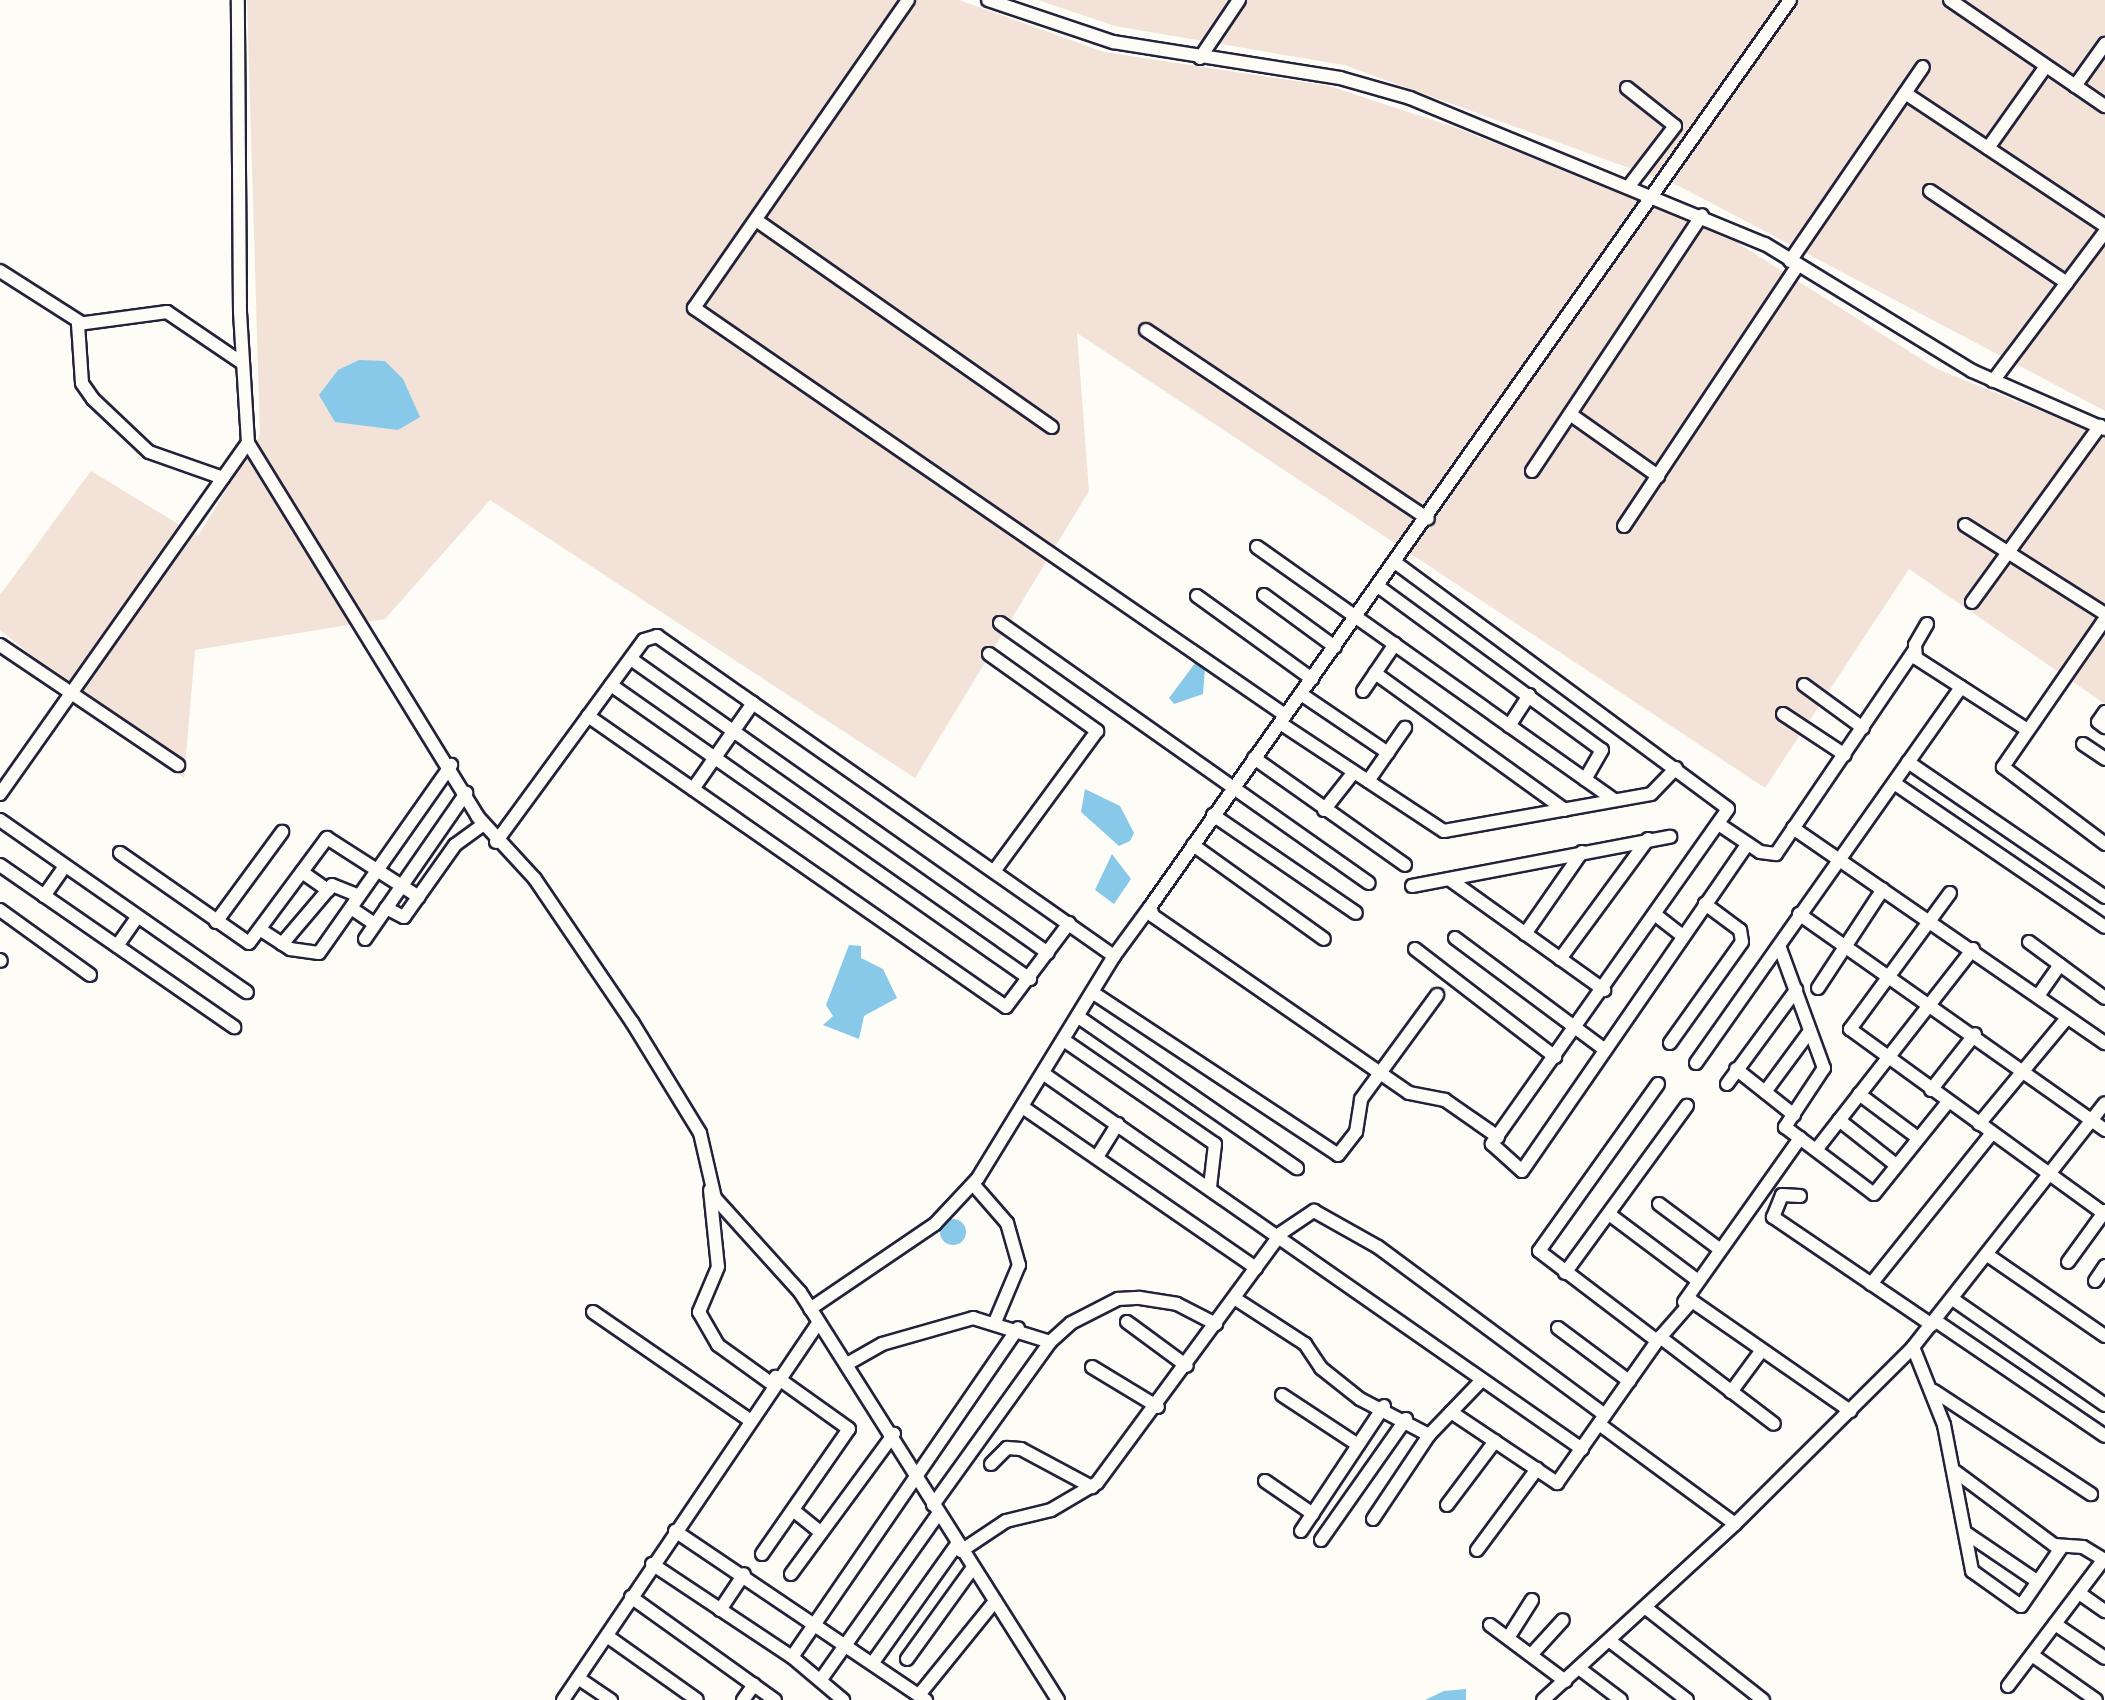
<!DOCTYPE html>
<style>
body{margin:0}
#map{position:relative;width:2105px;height:1700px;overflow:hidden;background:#fdfcf7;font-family:"Playpen Sans",sans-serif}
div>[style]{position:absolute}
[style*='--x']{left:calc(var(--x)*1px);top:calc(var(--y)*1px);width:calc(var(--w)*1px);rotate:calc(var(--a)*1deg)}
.built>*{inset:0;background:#f2e2d7}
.water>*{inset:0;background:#88c8e9}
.round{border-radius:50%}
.roads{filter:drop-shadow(2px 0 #22223b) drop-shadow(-2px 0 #22223b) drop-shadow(0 2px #22223b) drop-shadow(0 -2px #22223b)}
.minor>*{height:12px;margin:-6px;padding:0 6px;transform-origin:6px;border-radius:6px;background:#fdfcf7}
span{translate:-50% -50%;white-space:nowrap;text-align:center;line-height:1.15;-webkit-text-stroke:8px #fdfcf7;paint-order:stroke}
</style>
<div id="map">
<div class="built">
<i style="clip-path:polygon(247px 0,959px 0,1104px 52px,1329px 86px,1457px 128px,1725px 235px,1937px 369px,2105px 437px,2105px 704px,1909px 569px,1765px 788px,1077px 333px,1089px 491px,915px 778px,490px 500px,385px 619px,195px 650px,184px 778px,0 630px,0 595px,91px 471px,198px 536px,260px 435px)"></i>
<i style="clip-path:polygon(1038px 0,2105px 0,2105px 411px,1679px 186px,1344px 65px,1115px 26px)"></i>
</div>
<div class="water">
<i style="clip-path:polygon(359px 360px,385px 361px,403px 379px,420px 417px,398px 430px,335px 422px,319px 395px,338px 370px)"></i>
<i style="clip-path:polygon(1196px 662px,1205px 668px,1203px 694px,1174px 704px,1169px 698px)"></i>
<i style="clip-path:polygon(1085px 789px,1120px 806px,1134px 833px,1130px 841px,1119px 846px,1081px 812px)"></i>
<i style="clip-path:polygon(1112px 854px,1131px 879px,1114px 904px,1095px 890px)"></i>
<i style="clip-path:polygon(849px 945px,861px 946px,861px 958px,883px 969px,897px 998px,864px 1016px,859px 1039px,823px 1025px,833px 1016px,826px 1005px)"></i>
<i class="round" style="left:940px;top:1219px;width:26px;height:26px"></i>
<i style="clip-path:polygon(1466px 1689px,1466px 1700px,1425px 1700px,1444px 1691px)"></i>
</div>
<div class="roads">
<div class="minor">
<i style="--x:908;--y:0;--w:375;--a:124.8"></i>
<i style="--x:694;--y:308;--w:718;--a:34.55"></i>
<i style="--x:988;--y:0;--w:132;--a:18.6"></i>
<i style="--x:1113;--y:42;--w:230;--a:9"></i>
<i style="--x:1340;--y:78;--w:73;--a:15.9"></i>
<i style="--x:1410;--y:98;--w:384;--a:22.4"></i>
<i style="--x:1765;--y:244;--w:243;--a:31.5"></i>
<i style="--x:1972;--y:371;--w:145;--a:23.6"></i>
<i style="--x:1950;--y:0;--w:188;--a:34.4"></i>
<i style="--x:1200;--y:58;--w:70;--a:-56.1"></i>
<i style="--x:2075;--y:86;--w:52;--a:-54.5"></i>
<i style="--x:1627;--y:88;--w:61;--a:38.4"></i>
<i style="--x:1675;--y:126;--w:76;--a:127.5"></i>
<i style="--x:1905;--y:93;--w:240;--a:33.6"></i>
<i style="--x:1988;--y:148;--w:100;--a:-54.7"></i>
<i style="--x:1930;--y:191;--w:165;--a:33.9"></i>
<i style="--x:756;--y:220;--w:361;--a:35"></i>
<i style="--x:1790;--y:261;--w:235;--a:-55.6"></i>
<i style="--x:0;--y:271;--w:95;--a:32.5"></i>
<i style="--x:1146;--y:330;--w:339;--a:33.8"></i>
<i style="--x:1993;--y:381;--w:186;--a:-53.1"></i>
<i style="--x:1570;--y:414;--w:108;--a:35.2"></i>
<i style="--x:248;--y:443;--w:439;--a:58.4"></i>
<i style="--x:478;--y:817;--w:84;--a:47.4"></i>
<i style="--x:535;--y:879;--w:173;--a:55.9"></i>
<i style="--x:632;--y:1022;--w:130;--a:58.5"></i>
<i style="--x:700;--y:1133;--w:67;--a:77"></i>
<i style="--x:715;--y:1198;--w:127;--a:47.9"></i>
<i style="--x:800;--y:1292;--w:483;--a:57.7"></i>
<i style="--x:1532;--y:471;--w:307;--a:-56.4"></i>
<i style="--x:223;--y:478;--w:78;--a:-160.6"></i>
<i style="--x:149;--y:452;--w:77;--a:-136.6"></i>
<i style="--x:93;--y:399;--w:19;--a:-125"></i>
<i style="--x:82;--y:383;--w:59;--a:-93.9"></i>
<i style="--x:78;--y:324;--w:90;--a:-7.7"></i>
<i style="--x:167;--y:312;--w:91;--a:34.2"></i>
<i style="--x:1965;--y:525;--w:166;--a:32.4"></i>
<i style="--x:1624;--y:526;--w:314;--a:-56.3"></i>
<i style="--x:1257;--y:547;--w:438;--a:35.3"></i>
<i style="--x:1396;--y:563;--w:413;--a:36.5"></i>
<i style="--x:1728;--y:809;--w:410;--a:125.2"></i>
<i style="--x:1492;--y:1144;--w:40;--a:42"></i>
<i style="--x:1522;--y:1171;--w:397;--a:-55.4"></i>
<i style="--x:1379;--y:587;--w:276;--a:36.2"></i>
<i style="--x:1602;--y:750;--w:34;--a:120"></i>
<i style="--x:1264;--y:595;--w:88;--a:36.2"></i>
<i style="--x:1197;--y:596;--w:142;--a:35.8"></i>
<i style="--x:1972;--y:602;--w:218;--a:-54"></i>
<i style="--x:2105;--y:619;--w:180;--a:124.6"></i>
<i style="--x:2003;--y:767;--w:128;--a:37"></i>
<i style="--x:1000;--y:623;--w:451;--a:35.2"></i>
<i style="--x:1927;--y:624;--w:24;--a:120"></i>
<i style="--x:1915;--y:645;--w:13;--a:86"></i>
<i style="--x:1916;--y:658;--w:131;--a:32.8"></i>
<i style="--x:0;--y:645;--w:215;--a:34"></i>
<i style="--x:989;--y:654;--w:133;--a:35.5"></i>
<i style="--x:1097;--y:731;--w:172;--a:126.3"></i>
<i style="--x:631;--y:659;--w:510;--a:35.19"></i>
<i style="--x:1375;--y:673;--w:234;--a:35.8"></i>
<i style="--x:611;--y:685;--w:512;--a:35.06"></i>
<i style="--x:1804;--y:685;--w:73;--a:36.1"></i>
<i style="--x:1363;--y:691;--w:57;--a:-55.8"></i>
<i style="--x:1301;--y:694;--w:105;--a:34.1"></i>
<i style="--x:2105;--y:712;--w:12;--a:125"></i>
<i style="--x:2098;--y:722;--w:9;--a:36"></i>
<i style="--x:1783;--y:714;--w:74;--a:33.5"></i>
<i style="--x:588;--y:716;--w:509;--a:34.84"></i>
<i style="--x:1006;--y:1007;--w:105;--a:-53.1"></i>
<i style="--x:1280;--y:723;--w:196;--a:33.4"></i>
<i style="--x:1444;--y:831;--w:210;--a:-10.1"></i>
<i style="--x:1651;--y:794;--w:36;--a:-46"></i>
<i style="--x:1509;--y:726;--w:37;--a:-57"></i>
<i style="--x:2083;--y:744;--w:27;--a:34"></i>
<i style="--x:1254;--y:758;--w:185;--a:35.3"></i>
<i style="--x:1908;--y:762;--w:239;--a:34.4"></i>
<i style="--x:1368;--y:781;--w:65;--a:-55.1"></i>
<i style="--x:1894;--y:783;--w:255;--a:34.3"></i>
<i style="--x:693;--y:789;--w:105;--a:-55.1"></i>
<i style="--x:0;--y:794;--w:430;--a:-54.8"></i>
<i style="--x:248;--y:443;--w:131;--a:-93.5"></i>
<i style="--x:240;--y:312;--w:312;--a:-90.4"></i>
<i style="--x:1324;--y:810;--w:48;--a:-51.7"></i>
<i style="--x:1213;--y:815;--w:173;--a:34.4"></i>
<i style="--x:0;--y:820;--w:301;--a:34.9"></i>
<i style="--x:1720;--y:825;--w:48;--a:34"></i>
<i style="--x:1760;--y:852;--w:16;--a:7"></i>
<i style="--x:1776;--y:854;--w:245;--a:-55.8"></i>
<i style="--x:1793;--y:828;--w:379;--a:34.6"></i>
<i style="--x:496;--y:842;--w:250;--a:-53.8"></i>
<i style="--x:644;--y:640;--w:14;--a:-17"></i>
<i style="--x:657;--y:636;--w:558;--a:35"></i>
<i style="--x:1114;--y:956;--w:260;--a:121.5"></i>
<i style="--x:978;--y:1178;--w:63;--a:133.1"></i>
<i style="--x:935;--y:1224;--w:151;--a:145.8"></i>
<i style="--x:1193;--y:845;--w:161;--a:35.7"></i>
<i style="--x:120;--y:853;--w:157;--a:34.9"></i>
<i style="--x:249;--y:943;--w:131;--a:-53.4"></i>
<i style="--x:327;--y:838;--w:109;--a:32.7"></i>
<i style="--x:0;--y:865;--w:285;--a:34.7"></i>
<i style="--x:302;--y:872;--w:32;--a:35"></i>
<i style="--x:1449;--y:879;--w:191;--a:35.6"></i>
<i style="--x:1412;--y:886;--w:263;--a:-10.8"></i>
<i style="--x:1950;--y:893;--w:169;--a:126.3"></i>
<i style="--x:1850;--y:1029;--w:315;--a:36"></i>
<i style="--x:44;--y:896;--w:35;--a:-55"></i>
<i style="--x:351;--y:908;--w:29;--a:34"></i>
<i style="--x:386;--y:908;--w:20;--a:27"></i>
<i style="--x:404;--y:917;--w:88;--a:-54.7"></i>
<i style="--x:455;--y:845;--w:34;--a:-36"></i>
<i style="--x:0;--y:910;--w:111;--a:35.8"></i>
<i style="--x:1799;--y:914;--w:375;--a:35.2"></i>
<i style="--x:1657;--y:916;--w:33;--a:38"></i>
<i style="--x:216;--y:922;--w:112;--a:-53.7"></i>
<i style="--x:261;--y:930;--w:35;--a:33"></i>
<i style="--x:290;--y:949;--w:29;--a:8"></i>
<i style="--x:319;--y:953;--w:230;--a:-54.9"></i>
<i style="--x:1525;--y:934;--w:100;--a:-55.2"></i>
<i style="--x:1455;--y:938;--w:187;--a:36.7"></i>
<i style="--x:365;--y:939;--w:178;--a:-55.3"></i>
<i style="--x:2029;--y:942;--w:94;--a:36.4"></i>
<i style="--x:282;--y:944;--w:77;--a:-49.7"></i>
<i style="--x:332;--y:885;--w:29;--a:22"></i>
<i style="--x:117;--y:946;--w:35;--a:-55"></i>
<i style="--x:1780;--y:948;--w:128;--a:69.9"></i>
<i style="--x:1824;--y:1068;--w:71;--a:123.5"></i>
<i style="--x:1785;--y:1127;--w:111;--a:37"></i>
<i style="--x:1874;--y:1194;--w:118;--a:-51.2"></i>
<i style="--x:1415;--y:949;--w:177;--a:37.6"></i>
<i style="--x:1114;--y:956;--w:61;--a:-53.7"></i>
<i style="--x:1560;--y:959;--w:149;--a:-53.7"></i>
<i style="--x:0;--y:960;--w:1;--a:45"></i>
<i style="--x:1818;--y:988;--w:118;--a:-56.7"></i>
<i style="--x:1095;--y:994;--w:291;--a:33.5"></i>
<i style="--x:1338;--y:1155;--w:29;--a:-52"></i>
<i style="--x:1356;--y:1132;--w:33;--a:-81"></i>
<i style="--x:1361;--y:1099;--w:129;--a:-53.8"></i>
<i style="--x:2038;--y:996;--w:38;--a:-55"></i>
<i style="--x:1080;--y:1018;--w:264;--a:34.7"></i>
<i style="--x:1065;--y:1041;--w:182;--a:34.5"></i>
<i style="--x:1215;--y:1144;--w:43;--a:96.6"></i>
<i style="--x:1670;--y:1043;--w:124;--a:-54.5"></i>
<i style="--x:1742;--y:942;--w:12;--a:-99"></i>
<i style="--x:1740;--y:930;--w:44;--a:-143.4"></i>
<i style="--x:1696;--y:1063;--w:460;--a:-54.8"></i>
<i style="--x:1736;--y:1069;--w:74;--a:38.4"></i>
<i style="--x:1044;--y:1074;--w:656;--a:34.88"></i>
<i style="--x:1658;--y:1084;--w:205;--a:125.5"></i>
<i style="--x:1539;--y:1251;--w:148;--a:37.3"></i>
<i style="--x:1657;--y:1341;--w:53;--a:-48.8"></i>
<i style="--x:1692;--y:1301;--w:193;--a:34.8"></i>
<i style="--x:1727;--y:1084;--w:117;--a:-53.7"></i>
<i style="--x:1931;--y:1090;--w:71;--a:-51.8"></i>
<i style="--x:1765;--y:1092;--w:76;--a:-53.6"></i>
<i style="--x:1859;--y:1094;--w:74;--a:36.7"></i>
<i style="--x:1024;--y:1108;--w:282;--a:34.6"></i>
<i style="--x:1839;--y:1120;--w:73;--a:38.3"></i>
<i style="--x:1979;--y:1124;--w:138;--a:-50.3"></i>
<i style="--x:1498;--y:1137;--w:65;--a:-145.1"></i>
<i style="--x:1445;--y:1100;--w:37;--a:-169"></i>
<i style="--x:1409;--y:1093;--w:311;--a:-145.3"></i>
<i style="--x:1153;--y:916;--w:9;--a:-108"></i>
<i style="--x:1150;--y:907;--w:1110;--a:-54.79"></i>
<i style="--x:1816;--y:1150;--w:255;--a:-52"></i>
<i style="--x:1097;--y:1157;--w:39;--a:-58"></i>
<i style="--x:973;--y:1184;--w:52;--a:48.9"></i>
<i style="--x:1007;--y:1223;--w:44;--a:74.1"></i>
<i style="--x:1019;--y:1265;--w:62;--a:112.8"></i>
<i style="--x:710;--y:1190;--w:77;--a:84.1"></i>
<i style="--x:718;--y:1267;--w:49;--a:112.9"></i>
<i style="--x:699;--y:1312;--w:38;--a:60"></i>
<i style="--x:718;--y:1345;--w:67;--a:35.8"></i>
<i style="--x:1800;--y:1196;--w:18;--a:-177"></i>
<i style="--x:1782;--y:1195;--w:24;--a:112"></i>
<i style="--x:1773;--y:1217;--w:192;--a:34.2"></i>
<i style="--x:1659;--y:1204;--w:74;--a:36.7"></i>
<i style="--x:1609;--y:1214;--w:110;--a:36.9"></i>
<i style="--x:1989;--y:1256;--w:141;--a:34.6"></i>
<i style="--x:2068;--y:1262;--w:63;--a:-54"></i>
<i style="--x:1565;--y:1273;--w:207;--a:-53.9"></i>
<i style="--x:2095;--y:1281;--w:18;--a:-56"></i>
<i style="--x:1871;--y:1284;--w:193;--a:-51.3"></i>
<i style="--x:1234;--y:1298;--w:85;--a:32.9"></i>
<i style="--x:1305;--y:1344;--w:29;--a:56"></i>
<i style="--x:1321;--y:1368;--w:50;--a:38.5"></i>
<i style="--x:1360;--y:1399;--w:78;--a:27.6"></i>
<i style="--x:1954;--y:1300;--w:184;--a:34.8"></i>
<i style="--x:1684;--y:1302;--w:201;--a:-54.7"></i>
<i style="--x:593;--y:1312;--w:188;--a:34.6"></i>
<i style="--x:1936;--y:1321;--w:204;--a:34.2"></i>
<i style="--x:1127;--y:1322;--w:74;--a:36.3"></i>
<i style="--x:1558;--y:1328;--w:89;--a:36.7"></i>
<i style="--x:1660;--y:1337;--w:143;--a:37.3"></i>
<i style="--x:1913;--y:1347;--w:84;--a:68.3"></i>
<i style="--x:1944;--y:1425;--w:149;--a:79.1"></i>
<i style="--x:1972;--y:1571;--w:60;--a:35.5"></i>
<i style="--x:2021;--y:1606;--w:70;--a:-55.4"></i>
<i style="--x:847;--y:1364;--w:40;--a:-29.7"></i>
<i style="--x:882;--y:1344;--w:95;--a:-15.9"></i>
<i style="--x:973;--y:1318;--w:81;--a:17.3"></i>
<i style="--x:1092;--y:1367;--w:77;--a:31.2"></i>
<i style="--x:1934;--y:1391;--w:188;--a:33.3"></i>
<i style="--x:1731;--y:1392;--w:52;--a:-53.6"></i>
<i style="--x:1282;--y:1395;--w:91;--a:33.3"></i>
<i style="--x:1451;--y:1412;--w:128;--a:33.8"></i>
<i style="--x:1557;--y:1483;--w:174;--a:-54.8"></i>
<i style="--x:1599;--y:1424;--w:169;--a:36.3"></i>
<i style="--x:991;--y:1464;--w:23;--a:-45"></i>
<i style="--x:1007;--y:1448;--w:14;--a:4"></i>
<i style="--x:1021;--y:1449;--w:81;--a:28.2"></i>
<i style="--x:1956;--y:1472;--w:122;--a:36.7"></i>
<i style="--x:2054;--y:1545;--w:29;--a:4"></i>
<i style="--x:2083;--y:1547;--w:26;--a:31"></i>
<i style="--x:1265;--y:1481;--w:58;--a:34.5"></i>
<i style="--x:933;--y:1505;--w:201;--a:-54.3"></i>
<i style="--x:1050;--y:1342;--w:28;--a:-42"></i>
<i style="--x:1071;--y:1323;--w:53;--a:-27.1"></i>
<i style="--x:1118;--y:1299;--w:22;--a:-3"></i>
<i style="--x:1140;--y:1298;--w:37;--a:9"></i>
<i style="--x:1177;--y:1304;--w:44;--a:27.1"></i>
<i style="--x:1447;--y:1505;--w:80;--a:-53.1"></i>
<i style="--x:793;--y:1510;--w:36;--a:39"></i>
<i style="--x:1373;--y:1519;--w:101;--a:-56.3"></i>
<i style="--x:1429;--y:1435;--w:74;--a:-46.1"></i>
<i style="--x:675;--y:1531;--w:303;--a:34"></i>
<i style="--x:1301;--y:1531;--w:150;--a:-56.4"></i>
<i style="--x:1966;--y:1533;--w:86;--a:34.1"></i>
<i style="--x:1321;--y:1540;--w:148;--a:-54.9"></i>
<i style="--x:1477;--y:1550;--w:101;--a:-53.5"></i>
<i style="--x:961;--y:1551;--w:54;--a:-33.7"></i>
<i style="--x:1006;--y:1521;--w:46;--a:-13.7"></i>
<i style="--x:1051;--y:1510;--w:53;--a:-30.4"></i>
<i style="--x:1097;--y:1483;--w:310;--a:-53.6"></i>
<i style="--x:1281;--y:1233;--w:40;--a:-34"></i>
<i style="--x:1314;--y:1211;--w:73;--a:29.4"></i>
<i style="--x:1378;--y:1247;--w:282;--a:36.5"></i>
<i style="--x:762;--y:1554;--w:152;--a:-55.2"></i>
<i style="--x:849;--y:1429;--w:90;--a:-144.5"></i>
<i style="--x:652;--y:1564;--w:168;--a:33.6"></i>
<i style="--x:792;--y:1657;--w:67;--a:40.1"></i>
<i style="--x:791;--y:1574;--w:174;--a:-53.7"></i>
<i style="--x:2079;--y:1593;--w:32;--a:35"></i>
<i style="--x:631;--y:1597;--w:177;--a:35.6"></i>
<i style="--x:1646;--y:1608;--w:149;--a:38.2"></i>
<i style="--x:720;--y:1610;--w:43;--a:-56.3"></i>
<i style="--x:2055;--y:1624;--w:60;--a:34.2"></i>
<i style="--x:1490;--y:1625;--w:94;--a:36.7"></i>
<i style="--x:607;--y:1636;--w:110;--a:35.4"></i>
<i style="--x:1508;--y:1638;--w:45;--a:-57.7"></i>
<i style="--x:1610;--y:1641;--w:97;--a:37.5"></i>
<i style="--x:1531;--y:1655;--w:47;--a:-47.6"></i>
<i style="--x:2032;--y:1655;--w:78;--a:35.1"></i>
<i style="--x:792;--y:1657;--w:399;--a:-55.5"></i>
<i style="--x:907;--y:1659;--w:111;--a:-54.2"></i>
<i style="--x:874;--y:1661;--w:143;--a:-54.6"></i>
<i style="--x:1580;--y:1669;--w:51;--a:37.1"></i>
<i style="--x:578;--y:1678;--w:40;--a:34"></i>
<i style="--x:822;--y:1678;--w:201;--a:-54.7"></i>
<i style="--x:2008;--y:1686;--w:159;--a:-52.9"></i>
<i style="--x:919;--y:1695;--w:121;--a:-51"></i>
<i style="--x:563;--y:1700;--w:455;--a:-55.9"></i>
<i style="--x:743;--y:1700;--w:19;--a:-54"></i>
<i style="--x:1543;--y:1700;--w:260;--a:-42.5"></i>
<i style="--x:1735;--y:1524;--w:251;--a:-44.8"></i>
<i style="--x:1913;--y:1347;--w:310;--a:-51.8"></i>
</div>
</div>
</div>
